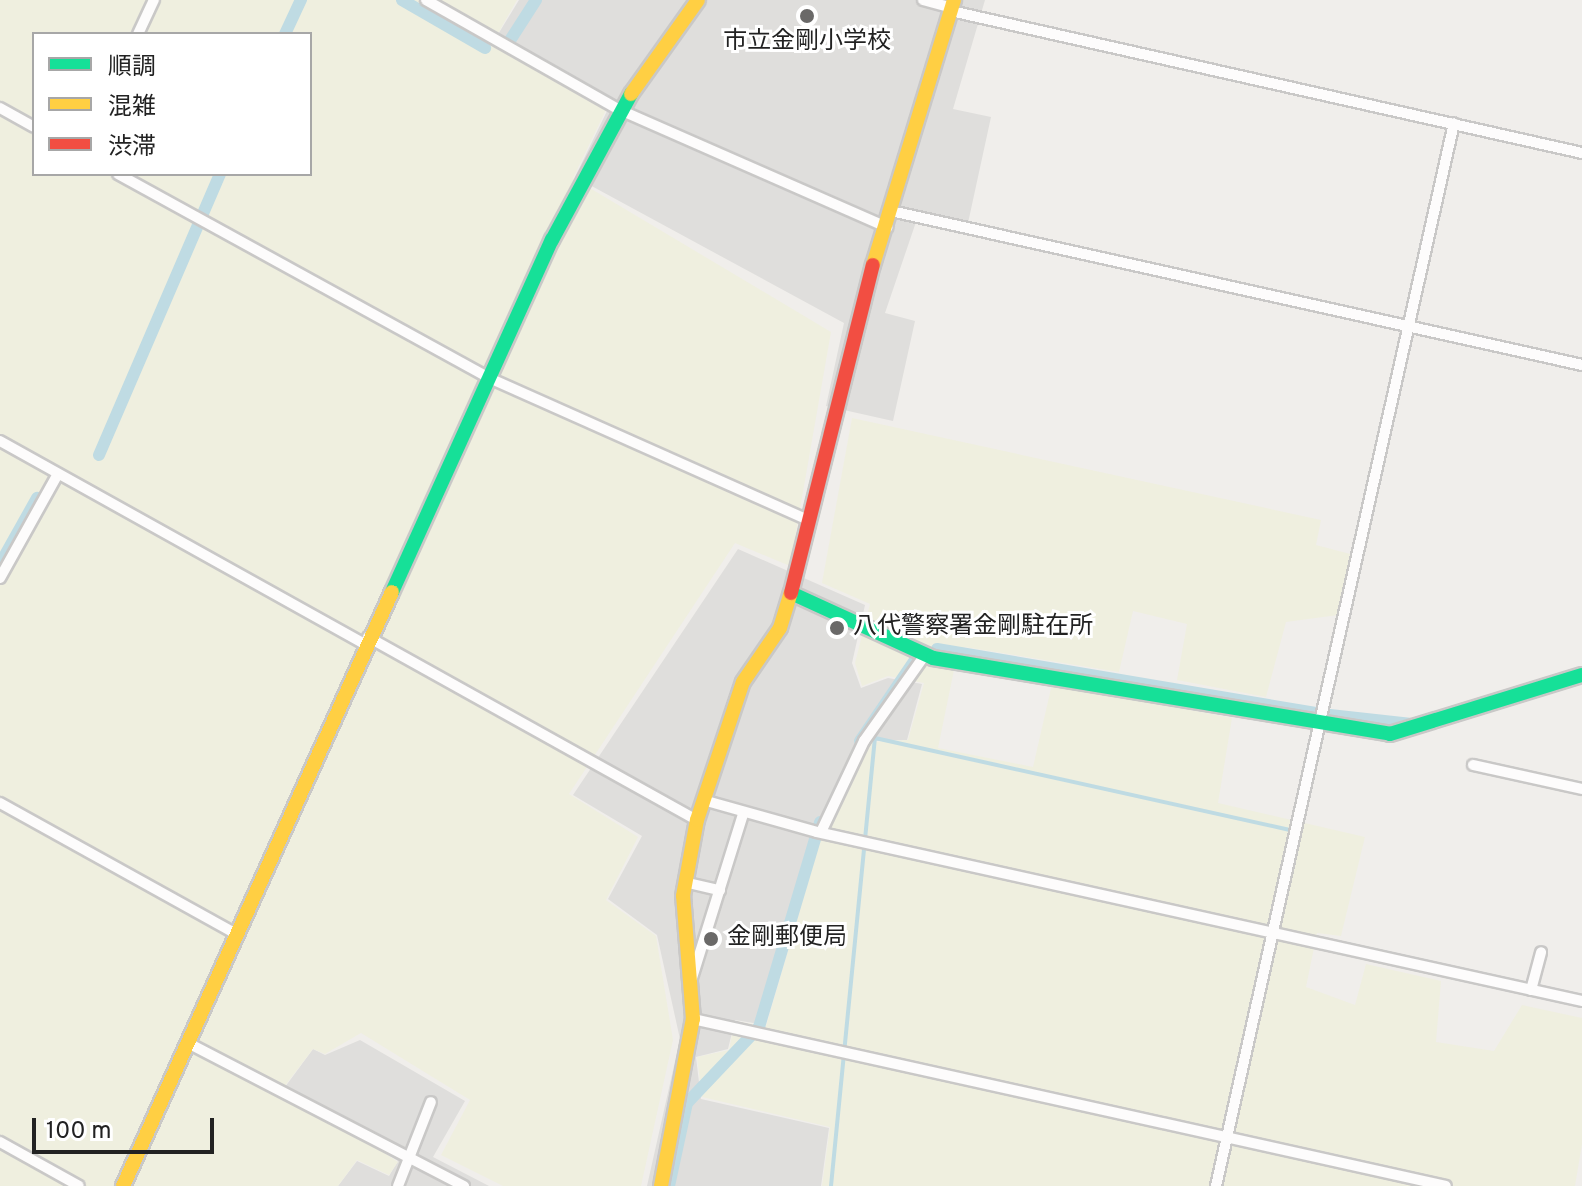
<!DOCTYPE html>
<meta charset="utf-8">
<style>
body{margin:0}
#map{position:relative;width:1582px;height:1186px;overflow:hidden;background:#f0eeeb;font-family:Overpass,"Noto Sans JP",sans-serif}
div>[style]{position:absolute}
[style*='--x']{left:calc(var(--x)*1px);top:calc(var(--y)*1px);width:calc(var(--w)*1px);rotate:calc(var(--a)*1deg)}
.residential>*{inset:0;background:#dfdedc}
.farmland>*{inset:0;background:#efefdf}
.stream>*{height:4px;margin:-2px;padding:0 2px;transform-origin:2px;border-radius:2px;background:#bfdbe3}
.canal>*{height:12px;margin:-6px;padding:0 6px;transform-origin:6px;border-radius:6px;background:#bfdbe3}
.roads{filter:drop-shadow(2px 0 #c9c8c7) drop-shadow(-2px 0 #c9c8c7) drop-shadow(0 2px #c9c8c7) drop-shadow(0 -2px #c9c8c7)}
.street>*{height:10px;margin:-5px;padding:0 5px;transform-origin:5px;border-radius:5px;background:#fdfcfc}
.fast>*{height:14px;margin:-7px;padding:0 7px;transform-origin:7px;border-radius:7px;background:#16e098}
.slow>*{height:14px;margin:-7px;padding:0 7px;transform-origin:7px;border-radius:7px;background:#ffcf43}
.jam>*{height:14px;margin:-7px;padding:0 7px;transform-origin:7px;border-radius:7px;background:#f24e42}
.dots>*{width:22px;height:22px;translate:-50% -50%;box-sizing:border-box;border:4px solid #fff;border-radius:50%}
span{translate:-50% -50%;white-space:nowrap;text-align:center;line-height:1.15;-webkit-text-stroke:6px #fff;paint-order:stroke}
.poi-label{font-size:24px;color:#222}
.left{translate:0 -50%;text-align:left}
.legend{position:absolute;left:32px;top:32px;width:280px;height:144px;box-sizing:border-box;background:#fff;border:2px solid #a7a7a7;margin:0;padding:10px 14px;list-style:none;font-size:24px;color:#222}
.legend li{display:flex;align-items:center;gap:16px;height:40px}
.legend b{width:40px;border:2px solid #a7a7a7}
.scale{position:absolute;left:32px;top:1118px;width:182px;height:36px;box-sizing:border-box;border:4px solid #222;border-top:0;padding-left:10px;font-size:24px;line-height:28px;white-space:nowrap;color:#222;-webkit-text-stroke:6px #fff;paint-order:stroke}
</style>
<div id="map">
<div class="residential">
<i style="clip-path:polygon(519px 0,985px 0,953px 109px,991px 117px,968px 223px,923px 214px,916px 222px,885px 313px,915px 321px,893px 421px,826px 406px,844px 323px,575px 177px,608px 109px,492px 44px)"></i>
<i style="clip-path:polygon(738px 549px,865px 605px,852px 663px,861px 688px,888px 678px,922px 684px,907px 740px,870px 741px,817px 843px,765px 1025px,735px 1020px,728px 1049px,696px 1057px,701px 1099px,829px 1128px,821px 1186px,647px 1186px,680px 1039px,657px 935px,608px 899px,642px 836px,573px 795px)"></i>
<i style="clip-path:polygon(360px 1040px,465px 1101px,433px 1157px,489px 1186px,338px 1186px,357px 1161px,389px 1176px,398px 1161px,285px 1087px,313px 1049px,325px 1055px)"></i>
</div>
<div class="farmland">
<i style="clip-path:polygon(evenodd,0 0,517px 0,492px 44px,606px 110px,573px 178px,831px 332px,790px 566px,735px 543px,569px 794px,638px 837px,606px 900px,656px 936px,673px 1040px,641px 1186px,503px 1186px,441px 1155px,470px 1100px,361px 1033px,325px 1054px,313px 1049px,284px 1087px,398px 1162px,389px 1175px,357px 1160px,338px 1186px,0 1186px,0 0,34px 34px,310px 34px,310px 174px,34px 174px,34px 34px)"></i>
<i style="clip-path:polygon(852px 418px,1321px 520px,1316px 545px,1354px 555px,1338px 615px,1286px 622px,1266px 697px,1177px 680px,1187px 624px,1133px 611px,1119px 672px,965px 647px,954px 670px,938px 748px,1033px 767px,1052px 684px,1232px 718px,1218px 803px,1365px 837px,1341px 936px,1317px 933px,1306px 987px,1355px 1005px,1366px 964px,1441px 981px,1436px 1042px,1494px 1051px,1522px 1005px,1582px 1018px,1582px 1144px,1575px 1186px,822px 1186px,830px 1127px,702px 1097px,697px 1057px,729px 1050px,735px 1021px,766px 1026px,819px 844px,871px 742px,908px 740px,924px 683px,888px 676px,862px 686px,855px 663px,870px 604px,822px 583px)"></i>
</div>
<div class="stream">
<i style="--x:875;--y:738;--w:425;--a:12.5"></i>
<i style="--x:831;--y:1186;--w:450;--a:-84.4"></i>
<i style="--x:875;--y:738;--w:14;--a:-115"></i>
</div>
<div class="canal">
<i style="--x:402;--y:0;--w:96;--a:30"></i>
<i style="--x:285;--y:34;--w:38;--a:-65"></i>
<i style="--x:509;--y:42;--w:50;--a:-57.3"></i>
<i style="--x:99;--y:455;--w:306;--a:-66.7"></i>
<i style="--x:0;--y:564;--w:76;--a:-60.7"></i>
<i style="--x:937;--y:649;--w:384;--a:9.6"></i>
<i style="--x:1330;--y:715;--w:82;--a:6.3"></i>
<i style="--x:860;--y:741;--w:98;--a:-55.8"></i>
<i style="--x:669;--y:1186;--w:85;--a:-77.8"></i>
<i style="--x:687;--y:1103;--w:105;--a:-46.5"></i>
<i style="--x:759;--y:1027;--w:214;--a:-73.4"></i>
</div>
<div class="roads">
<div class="street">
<i style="--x:426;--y:0;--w:223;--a:29.6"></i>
<i style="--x:620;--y:110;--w:292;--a:23.7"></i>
<i style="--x:923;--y:0;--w:30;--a:15"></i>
<i style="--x:951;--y:11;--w:647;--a:12.68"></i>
<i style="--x:138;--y:34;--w:38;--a:-65"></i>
<i style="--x:0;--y:108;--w:39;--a:29"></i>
<i style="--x:118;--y:174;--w:421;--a:28.8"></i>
<i style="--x:487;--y:377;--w:349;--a:24"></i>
<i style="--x:891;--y:211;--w:708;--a:12.56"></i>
<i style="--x:0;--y:441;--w:418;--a:29.1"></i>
<i style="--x:0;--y:578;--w:119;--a:-60.9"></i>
<i style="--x:368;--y:637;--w:376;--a:29.1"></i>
<i style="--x:1473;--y:765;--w:112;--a:12.4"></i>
<i style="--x:703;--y:800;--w:118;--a:15.7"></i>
<i style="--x:817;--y:832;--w:783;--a:12.46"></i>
<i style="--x:0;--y:803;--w:269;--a:29"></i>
<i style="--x:821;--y:832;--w:101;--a:-64.7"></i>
<i style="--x:864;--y:741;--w:105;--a:-54.7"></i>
<i style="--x:684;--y:882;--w:37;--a:13"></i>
<i style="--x:692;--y:978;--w:172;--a:-72.7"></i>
<i style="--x:1531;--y:990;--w:39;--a:-75"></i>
<i style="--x:693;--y:1019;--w:771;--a:12.5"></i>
<i style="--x:188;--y:1043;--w:311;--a:27.4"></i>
<i style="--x:0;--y:1142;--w:90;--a:29.1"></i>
<i style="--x:398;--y:1186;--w:90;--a:-68.6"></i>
<i style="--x:1216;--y:1186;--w:1089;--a:-77.38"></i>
</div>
<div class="fast">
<i style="--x:392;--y:592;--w:387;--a:-65.6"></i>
<i style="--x:552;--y:240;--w:166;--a:-61.6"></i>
<i style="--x:791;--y:593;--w:156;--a:24.6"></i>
<i style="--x:933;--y:658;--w:463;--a:9.4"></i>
<i style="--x:1390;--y:734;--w:201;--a:-17.1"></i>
</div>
<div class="slow">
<i style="--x:631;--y:94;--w:115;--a:-54.5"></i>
<i style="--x:873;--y:265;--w:277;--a:-73"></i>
<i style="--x:123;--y:1186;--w:652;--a:-65.64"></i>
<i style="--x:661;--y:1186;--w:170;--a:-79.2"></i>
<i style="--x:693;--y:1019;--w:123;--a:-94.6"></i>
<i style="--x:683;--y:896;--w:77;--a:-79.6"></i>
<i style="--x:697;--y:820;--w:145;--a:-71.6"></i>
<i style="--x:743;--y:682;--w:65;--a:-55.6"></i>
<i style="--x:780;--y:628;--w:37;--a:-73"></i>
</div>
<div class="jam">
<i style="--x:791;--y:593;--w:338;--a:-76"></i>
</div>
</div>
<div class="dots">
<i style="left:807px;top:16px;background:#6a6968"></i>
<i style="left:837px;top:628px;background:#6a6968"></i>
<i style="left:711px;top:939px;background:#6a6968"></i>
</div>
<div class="poi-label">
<span style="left:807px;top:43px">市立金剛小学校</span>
<span class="left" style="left:853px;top:628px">八代警察署金剛駐在所</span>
<span class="left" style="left:727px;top:939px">金剛郵便局</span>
</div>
<ul class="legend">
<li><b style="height:10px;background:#16e098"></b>順調</li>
<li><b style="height:10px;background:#ffcf43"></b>混雑</li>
<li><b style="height:10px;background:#f24e42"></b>渋滞</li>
</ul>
<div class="scale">100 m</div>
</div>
